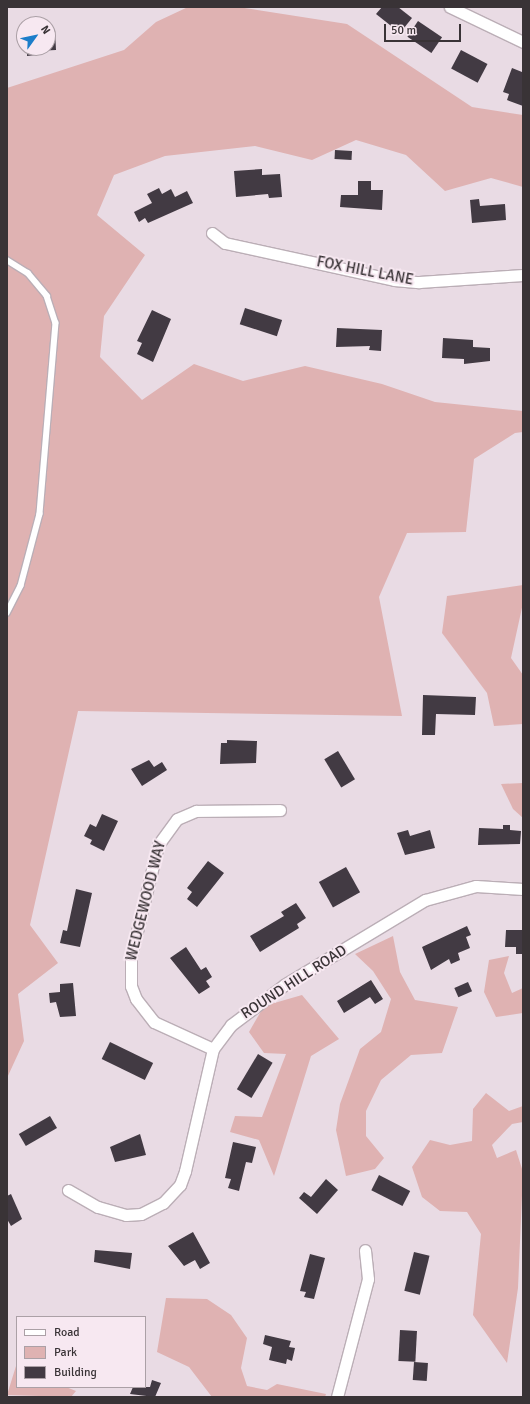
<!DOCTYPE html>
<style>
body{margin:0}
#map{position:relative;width:530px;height:1404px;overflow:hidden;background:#e9dbe4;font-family:Signika,sans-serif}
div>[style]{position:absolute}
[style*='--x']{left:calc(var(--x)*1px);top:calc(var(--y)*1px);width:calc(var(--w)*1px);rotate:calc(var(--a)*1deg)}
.green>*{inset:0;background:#dfb2b2}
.building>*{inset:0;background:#423a43;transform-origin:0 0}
.roads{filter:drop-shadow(1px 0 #bbaeb6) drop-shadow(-1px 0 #bbaeb6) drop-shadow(0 1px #bbaeb6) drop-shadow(0 -1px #bbaeb6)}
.service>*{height:5.5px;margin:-2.75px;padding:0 2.75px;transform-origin:2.75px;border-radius:2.75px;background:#fff}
.minor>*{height:11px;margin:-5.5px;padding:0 5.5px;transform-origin:5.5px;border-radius:5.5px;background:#fff}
span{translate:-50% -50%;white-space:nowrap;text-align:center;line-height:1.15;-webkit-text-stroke:4px #f7e8f1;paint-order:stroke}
.street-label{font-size:15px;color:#393336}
.frame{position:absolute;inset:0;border:8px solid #393336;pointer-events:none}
.legend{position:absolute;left:16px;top:1316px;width:130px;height:72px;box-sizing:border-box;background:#f7e8f1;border:1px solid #aba0a6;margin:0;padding:5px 7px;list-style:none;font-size:12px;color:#393336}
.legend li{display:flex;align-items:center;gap:8px;height:20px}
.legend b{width:20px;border:1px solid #aba0a6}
.north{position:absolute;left:16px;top:16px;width:40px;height:40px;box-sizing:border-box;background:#f7e8f1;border:1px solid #aba0a6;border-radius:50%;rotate:57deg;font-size:11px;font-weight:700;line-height:16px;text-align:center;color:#393336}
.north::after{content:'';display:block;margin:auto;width:14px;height:18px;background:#1d7eca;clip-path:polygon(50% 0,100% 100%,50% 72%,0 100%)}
.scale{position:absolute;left:384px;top:24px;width:77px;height:18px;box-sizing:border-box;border:2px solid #393336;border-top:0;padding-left:5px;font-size:12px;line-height:14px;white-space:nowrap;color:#393336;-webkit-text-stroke:3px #f7e8f1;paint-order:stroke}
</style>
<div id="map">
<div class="green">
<i style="clip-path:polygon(188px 7px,238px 7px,347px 24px,472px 107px,523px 115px,523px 187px,491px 178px,445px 191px,406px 155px,356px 140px,312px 160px,255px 146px,165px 156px,114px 175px,97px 215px,145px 255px,104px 316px,100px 357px,142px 400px,194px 364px,243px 381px,305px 366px,382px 384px,435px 402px,523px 411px,523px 432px,515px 433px,474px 459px,466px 532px,407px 533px,379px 597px,402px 716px,78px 711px,30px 925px,58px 963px,18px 994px,24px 1041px,7px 1078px,7px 88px,124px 50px,156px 22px)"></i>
<i style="clip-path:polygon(523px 585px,523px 603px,511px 658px,523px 675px,523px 724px,494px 726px,487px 693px,442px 633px,447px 596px)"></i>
<i style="clip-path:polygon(523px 783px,523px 818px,513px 809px,501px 784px)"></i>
<i style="clip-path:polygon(393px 936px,400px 972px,415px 1000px,458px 1007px,442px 1053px,411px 1055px,381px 1080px,366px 1111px,366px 1136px,384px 1158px,375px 1169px,346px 1176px,336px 1130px,340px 1104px,360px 1049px,381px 1032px,391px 999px,373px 971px,355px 954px)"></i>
<i style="clip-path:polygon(509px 956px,504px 973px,512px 993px,523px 988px,523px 1013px,496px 1017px,484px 992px,489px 960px)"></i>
<i style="clip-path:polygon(302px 995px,339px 1039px,311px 1056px,274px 1176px,259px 1140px,230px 1132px,235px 1116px,262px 1117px,286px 1054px,264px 1053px,249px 1032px,264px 1006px)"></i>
<i style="clip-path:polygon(486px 1093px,509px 1111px,523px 1106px,523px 1122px,512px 1124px,492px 1145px,497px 1158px,516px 1150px,523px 1172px,518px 1288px,507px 1363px,473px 1315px,481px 1234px,467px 1212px,440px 1211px,422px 1197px,412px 1167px,430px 1140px,450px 1145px,472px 1141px,473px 1109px)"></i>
<i style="clip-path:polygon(166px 1298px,207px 1299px,231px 1315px,247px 1338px,241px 1368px,247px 1386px,267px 1390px,277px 1384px,326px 1394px,325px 1397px,212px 1397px,189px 1367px,157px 1352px)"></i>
<i style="clip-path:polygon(16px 1366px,17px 1387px,66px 1387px,76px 1391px,71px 1397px,7px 1395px)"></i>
</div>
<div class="building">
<i style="clip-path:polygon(382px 7px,398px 7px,412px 18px,400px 33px,376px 14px)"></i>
<i style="left:418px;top:21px;width:29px;height:19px;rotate:34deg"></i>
<i style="clip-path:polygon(55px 30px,56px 50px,35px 51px,36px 55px,27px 56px,27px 48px,48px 48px,48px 31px)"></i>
<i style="left:461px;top:50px;width:30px;height:21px;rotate:28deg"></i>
<i style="clip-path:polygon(512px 68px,522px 72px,523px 106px,507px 100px,509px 94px,503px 92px)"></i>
<i style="left:335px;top:150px;width:17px;height:9px;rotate:3deg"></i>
<i style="clip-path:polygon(262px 169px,262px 175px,280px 174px,282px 197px,269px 198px,268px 194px,236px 197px,234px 171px)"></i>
<i style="clip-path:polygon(358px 181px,371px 181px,371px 190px,383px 190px,382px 210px,340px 207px,341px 195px,358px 195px)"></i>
<i style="clip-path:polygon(159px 188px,162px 194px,171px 189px,175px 197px,187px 191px,193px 203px,148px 223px,145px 218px,139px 222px,134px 212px,152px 203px,147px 194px)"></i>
<i style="clip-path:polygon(479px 199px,480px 206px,505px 204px,506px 220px,472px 223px,470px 200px)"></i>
<i style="left:245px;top:308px;width:39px;height:17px;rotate:18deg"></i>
<i style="clip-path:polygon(152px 310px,171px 319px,153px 362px,137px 354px,142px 343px,137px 341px)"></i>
<i style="clip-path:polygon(337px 328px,382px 330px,381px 351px,369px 350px,370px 346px,336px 347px)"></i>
<i style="clip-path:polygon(443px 338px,473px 340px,473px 347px,490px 348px,490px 361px,464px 364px,464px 359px,442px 358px)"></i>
<i style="clip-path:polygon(423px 695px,476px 697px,475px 715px,436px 714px,435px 735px,422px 735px)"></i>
<i style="clip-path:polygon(227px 740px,257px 741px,256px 763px,220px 764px,221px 743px,227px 743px)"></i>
<i style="left:338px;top:751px;width:33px;height:16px;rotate:59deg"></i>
<i style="clip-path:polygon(149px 760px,154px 767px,162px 762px,167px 770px,142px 786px,131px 769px)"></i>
<i style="clip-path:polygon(102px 814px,118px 821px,104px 851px,90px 844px,92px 840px,84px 836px,90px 824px,96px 827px)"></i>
<i style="clip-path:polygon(503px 825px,510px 825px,510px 830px,521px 831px,520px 844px,478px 845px,479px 828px,503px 829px)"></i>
<i style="clip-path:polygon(408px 830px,410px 836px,430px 830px,435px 848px,405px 855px,397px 833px)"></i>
<i style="clip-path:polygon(208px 861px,224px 873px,197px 907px,187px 899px,192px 892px,187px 888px)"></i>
<i style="left:346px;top:867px;width:29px;height:31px;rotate:61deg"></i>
<i style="clip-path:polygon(76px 889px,92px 893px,80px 947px,60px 943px,63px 930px,67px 931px)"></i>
<i style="clip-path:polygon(296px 903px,306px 918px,297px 924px,299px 928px,260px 952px,250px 936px,284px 916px,281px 912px)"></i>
<i style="clip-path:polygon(467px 926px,471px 935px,466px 937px,470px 948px,458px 953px,460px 960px,451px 964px,449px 959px,431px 970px,422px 947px)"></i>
<i style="clip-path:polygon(506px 930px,523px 930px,523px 954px,516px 954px,516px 947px,505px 947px)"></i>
<i style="clip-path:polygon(186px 947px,201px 970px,206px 967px,212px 977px,206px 981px,210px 987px,199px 994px,170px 958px)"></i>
<i style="clip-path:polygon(371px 980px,383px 999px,375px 1004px,370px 997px,344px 1013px,337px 1001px)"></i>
<i style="left:468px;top:982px;width:10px;height:15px;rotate:66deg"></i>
<i style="clip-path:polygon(73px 983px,76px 1016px,60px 1017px,56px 1002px,50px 1003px,49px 993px,60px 992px,60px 984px)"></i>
<i style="left:110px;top:1042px;width:48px;height:19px;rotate:26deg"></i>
<i style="left:258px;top:1054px;width:17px;height:41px;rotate:31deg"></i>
<i style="left:50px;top:1116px;width:14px;height:36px;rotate:60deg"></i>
<i style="clip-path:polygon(140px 1134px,146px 1155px,115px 1162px,110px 1147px)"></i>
<i style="clip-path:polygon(233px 1142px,256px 1147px,252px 1163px,246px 1162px,239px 1191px,228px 1188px,231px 1179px,225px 1178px)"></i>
<i style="left:379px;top:1175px;width:35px;height:17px;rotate:27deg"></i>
<i style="clip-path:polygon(326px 1179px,338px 1190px,317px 1214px,299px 1198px,304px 1192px,311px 1197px)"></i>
<i style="clip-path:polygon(11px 1194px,22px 1219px,11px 1226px,7px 1219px,7px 1196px)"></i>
<i style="clip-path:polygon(193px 1232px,210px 1263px,200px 1269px,195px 1260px,184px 1266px,168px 1246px)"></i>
<i style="clip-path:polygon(95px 1250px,132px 1253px,130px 1269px,94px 1262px)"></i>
<i style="left:414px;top:1252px;width:16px;height:40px;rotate:14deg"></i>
<i style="clip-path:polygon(310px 1254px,325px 1258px,314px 1299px,304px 1297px,306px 1292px,300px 1291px)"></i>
<i style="left:400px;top:1330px;width:17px;height:31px;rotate:3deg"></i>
<i style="clip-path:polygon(265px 1335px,291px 1341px,289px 1347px,295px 1348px,292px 1361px,287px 1359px,286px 1364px,269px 1360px,272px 1347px,263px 1344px)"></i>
<i style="left:414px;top:1362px;width:14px;height:18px;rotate:4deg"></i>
<i style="clip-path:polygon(152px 1380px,161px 1383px,155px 1397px,130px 1394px,133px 1387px,150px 1387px)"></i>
</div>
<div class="roads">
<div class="service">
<i style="--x:7;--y:260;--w:25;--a:32"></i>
<i style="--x:28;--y:273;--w:30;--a:50"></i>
<i style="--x:47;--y:296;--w:28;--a:72"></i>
<i style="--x:56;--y:323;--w:192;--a:94.8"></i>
<i style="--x:40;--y:514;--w:74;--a:104.8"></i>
<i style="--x:21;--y:586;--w:30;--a:117"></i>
</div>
<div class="minor">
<i style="--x:450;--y:7;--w:81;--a:25.6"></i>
<i style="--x:212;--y:233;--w:16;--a:38"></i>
<i style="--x:225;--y:243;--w:173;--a:12.3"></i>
<i style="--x:394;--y:280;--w:25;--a:5"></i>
<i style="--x:419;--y:282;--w:104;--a:-3.9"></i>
<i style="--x:213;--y:1049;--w:65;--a:-155.4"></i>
<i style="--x:154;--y:1022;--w:29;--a:-128"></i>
<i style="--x:136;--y:999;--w:14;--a:-111"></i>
<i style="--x:131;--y:986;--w:30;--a:-90"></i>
<i style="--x:131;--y:956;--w:114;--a:-76.3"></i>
<i style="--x:158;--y:845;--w:32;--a:-54"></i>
<i style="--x:177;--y:819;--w:21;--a:-23"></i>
<i style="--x:196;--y:811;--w:84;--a:-0.7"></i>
<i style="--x:68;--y:1190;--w:34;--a:30"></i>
<i style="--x:98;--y:1207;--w:29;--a:16"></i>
<i style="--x:126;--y:1215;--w:15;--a:-4"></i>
<i style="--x:141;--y:1214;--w:25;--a:-27"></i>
<i style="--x:163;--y:1203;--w:25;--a:-47"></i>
<i style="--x:180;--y:1185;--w:15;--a:-70"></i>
<i style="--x:185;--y:1171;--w:125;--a:-77.1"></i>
<i style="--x:213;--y:1049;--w:30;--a:-53"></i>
<i style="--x:231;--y:1025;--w:66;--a:-37"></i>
<i style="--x:284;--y:985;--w:165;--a:-31.1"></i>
<i style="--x:425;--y:900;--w:53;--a:-15.4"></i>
<i style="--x:476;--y:886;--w:47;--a:3.7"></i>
<i style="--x:337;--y:1397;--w:122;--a:-75.3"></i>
<i style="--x:368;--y:1279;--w:29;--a:-96"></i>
</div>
</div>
<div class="street-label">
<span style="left:365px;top:271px;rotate:11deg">FOX HILL LANE</span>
<span style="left:146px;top:901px;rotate:-76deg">WEDGEWOOD WAY</span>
<span style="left:294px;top:982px;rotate:-33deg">ROUND HILL ROAD</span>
</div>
<div class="frame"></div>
<ul class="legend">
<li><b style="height:5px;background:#fff"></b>Road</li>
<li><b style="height:11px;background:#dfb2b2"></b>Park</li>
<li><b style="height:11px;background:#423a43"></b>Building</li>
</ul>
<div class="north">N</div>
<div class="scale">50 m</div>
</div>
